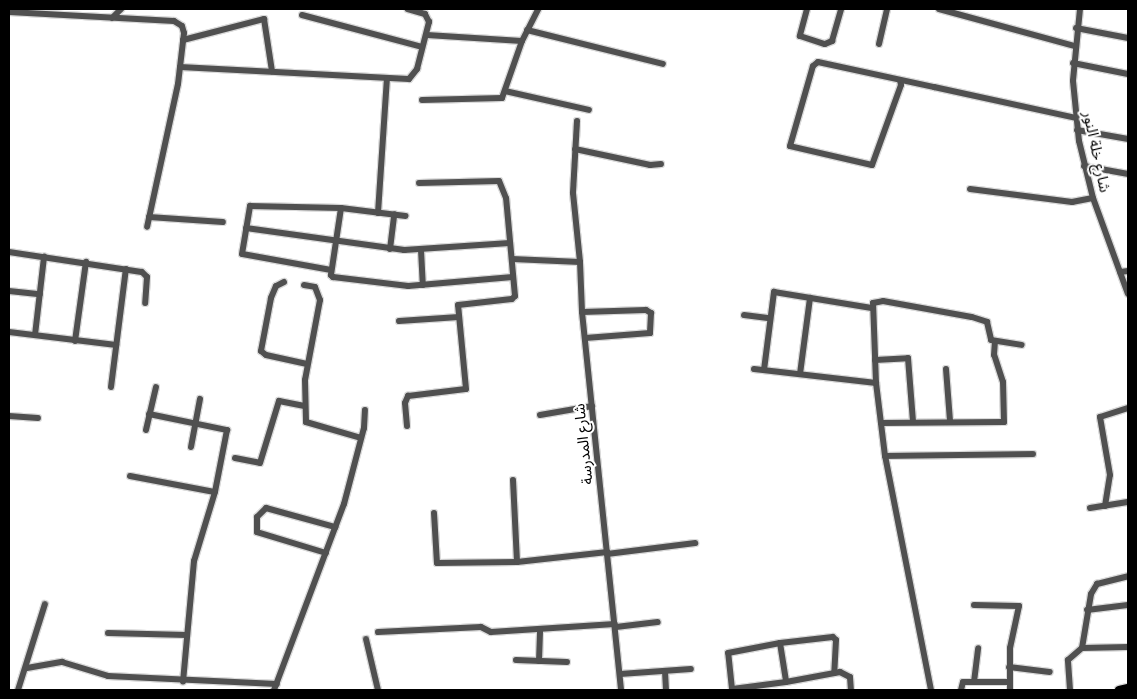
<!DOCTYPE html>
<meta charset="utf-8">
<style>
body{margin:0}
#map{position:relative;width:1137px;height:699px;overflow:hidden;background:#fff;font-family:Roboto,"Noto Sans Arabic",sans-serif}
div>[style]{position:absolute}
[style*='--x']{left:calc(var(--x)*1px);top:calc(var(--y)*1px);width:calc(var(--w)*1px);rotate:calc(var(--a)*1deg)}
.roads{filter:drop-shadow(1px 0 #dbdbdb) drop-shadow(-1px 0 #dbdbdb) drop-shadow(0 1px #dbdbdb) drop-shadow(0 -1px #dbdbdb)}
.minor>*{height:6px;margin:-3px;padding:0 3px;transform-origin:3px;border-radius:3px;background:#505050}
.major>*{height:8px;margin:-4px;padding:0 4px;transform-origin:4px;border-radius:4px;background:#000}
span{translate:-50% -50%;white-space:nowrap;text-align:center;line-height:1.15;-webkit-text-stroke:4px #fff;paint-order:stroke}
.street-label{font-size:15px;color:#000}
.frame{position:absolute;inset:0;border:10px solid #000;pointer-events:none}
</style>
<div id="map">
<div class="roads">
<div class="minor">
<i style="--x:807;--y:9;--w:28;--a:105"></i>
<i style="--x:800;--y:36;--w:26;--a:18"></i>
<i style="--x:825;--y:44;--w:8;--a:-23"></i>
<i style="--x:832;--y:41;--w:33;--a:-74"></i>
<i style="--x:939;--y:9;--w:140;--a:15.3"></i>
<i style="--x:1080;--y:9;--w:72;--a:95.6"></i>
<i style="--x:1073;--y:81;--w:60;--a:84.3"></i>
<i style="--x:1079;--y:141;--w:59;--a:76.2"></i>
<i style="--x:1093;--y:198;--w:102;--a:70"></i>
<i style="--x:9;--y:12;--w:165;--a:3.1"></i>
<i style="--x:174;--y:21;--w:9;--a:32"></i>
<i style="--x:182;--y:26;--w:7;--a:74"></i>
<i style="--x:184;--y:33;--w:51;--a:96.7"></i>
<i style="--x:178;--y:84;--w:146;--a:102.2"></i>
<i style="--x:302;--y:15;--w:124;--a:14.9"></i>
<i style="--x:112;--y:18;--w:13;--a:-45"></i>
<i style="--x:1076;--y:28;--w:53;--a:10.9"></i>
<i style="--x:527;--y:30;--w:140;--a:14"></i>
<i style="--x:427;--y:35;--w:95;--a:3.6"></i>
<i style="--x:183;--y:40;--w:84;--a:-14.5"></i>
<i style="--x:264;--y:19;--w:53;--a:81.3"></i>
<i style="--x:879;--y:44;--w:36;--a:-77"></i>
<i style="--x:1073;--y:63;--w:56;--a:11.3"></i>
<i style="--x:180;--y:67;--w:229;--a:3"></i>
<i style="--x:409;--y:79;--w:13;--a:-51"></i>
<i style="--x:417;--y:69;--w:49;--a:-75.7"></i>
<i style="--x:429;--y:22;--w:9;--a:-117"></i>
<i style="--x:425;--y:14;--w:18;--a:-164"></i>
<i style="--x:900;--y:80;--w:5;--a:79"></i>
<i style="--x:901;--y:85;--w:85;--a:109.9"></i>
<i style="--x:872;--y:165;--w:84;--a:-167"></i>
<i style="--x:790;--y:146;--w:83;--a:-74"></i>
<i style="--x:813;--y:66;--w:6;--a:-39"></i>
<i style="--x:818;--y:62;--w:119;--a:12.2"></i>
<i style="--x:934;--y:87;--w:145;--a:12.3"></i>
<i style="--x:505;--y:91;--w:86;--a:12.7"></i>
<i style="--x:422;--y:100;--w:80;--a:-1.4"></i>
<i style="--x:502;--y:98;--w:60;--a:-70.7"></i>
<i style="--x:522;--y:41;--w:36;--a:-63"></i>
<i style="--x:577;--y:121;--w:72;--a:93.2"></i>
<i style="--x:573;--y:193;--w:69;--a:84.2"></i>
<i style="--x:1077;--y:130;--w:52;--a:10"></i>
<i style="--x:575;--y:149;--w:77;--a:12"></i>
<i style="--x:650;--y:165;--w:11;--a:-5"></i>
<i style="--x:1084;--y:166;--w:45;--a:10.3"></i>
<i style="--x:970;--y:189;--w:103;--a:7.3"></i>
<i style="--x:1072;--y:202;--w:21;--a:-11"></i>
<i style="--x:341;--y:208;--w:68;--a:98.5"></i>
<i style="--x:331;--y:275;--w:3;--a:45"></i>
<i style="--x:333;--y:277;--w:76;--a:6.8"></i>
<i style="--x:408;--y:286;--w:105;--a:-4.9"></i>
<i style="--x:378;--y:213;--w:134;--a:-86.2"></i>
<i style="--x:149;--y:217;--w:74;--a:3.9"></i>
<i style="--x:246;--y:228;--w:160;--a:7.9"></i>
<i style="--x:404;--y:250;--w:106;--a:-3.8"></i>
<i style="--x:390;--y:249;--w:35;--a:-83"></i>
<i style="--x:421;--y:250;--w:35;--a:87"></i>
<i style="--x:9;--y:252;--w:134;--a:8.6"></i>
<i style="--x:142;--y:272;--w:7;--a:45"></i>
<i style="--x:147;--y:277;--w:26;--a:94"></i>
<i style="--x:512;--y:259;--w:68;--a:2.5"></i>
<i style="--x:580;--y:262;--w:50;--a:87.7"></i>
<i style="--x:582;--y:312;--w:380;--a:84.1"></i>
<i style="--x:331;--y:270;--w:90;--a:-169.8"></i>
<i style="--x:242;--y:254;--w:49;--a:-80.5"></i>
<i style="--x:250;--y:206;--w:91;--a:1.3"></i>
<i style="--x:341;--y:208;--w:65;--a:7"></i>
<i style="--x:1120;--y:272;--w:8;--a:-7"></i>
<i style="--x:284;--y:282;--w:9;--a:153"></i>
<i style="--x:276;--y:286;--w:13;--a:113"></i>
<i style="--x:271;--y:298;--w:54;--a:100.7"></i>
<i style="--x:261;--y:351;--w:6;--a:39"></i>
<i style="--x:266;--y:355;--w:42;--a:12.4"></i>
<i style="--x:304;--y:285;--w:11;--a:10"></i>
<i style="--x:315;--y:287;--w:14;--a:69"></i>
<i style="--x:320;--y:300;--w:81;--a:100.6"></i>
<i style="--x:305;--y:380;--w:42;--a:88.6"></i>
<i style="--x:306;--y:422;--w:57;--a:16.2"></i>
<i style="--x:9;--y:291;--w:31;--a:6"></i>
<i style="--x:582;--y:312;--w:64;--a:-1.8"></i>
<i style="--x:646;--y:310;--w:6;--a:31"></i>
<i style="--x:651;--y:313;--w:20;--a:93"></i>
<i style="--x:650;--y:333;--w:65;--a:175.6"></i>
<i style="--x:744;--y:315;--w:26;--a:7"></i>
<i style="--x:399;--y:321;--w:60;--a:-3.8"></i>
<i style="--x:9;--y:332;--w:108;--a:6.9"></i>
<i style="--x:35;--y:335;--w:79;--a:-83.4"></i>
<i style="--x:75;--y:341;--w:80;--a:-82.1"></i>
<i style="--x:875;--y:360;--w:33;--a:-3"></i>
<i style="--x:908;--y:358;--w:64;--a:85.5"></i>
<i style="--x:754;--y:369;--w:123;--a:6.5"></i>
<i style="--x:946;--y:369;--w:52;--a:85.6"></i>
<i style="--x:764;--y:370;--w:79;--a:-82.7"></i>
<i style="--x:774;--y:292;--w:99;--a:9.3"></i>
<i style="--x:800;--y:374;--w:77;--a:-82.5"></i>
<i style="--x:111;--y:387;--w:119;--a:-82.8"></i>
<i style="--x:149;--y:414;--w:80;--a:11.6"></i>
<i style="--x:227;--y:430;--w:63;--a:101"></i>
<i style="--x:215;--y:492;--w:72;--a:106.9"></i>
<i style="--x:194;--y:561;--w:121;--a:95.2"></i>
<i style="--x:540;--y:415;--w:53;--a:-9.8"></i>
<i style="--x:9;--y:416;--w:29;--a:4"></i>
<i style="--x:881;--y:423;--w:123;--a:-0.5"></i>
<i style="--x:1004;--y:422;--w:40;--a:-91.4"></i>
<i style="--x:1003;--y:382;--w:28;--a:-108"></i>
<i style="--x:994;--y:355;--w:14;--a:-86"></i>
<i style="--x:407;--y:426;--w:23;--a:-95"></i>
<i style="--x:405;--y:403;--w:8;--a:-67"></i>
<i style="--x:408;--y:396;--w:58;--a:-6.9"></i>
<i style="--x:466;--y:389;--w:84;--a:-95.4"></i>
<i style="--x:458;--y:305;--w:54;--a:-6.3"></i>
<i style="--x:512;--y:299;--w:4;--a:-45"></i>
<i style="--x:515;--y:296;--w:98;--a:-95.2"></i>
<i style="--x:506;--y:198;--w:18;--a:-112"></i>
<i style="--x:499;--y:181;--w:80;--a:178.6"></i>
<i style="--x:146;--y:430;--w:44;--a:-76.9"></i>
<i style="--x:191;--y:447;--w:49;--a:-79.4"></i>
<i style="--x:885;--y:456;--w:148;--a:-0.8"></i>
<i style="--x:235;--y:458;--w:25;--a:11"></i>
<i style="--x:260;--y:463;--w:65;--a:-73"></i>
<i style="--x:279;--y:401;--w:26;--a:11"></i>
<i style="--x:130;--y:476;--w:86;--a:10.7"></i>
<i style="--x:513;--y:480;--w:82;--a:87.2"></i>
<i style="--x:1105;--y:506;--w:31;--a:-81"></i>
<i style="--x:1110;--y:475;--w:59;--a:-99.8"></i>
<i style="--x:1100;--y:417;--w:29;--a:-18"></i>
<i style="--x:1090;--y:508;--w:38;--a:-9"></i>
<i style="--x:434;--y:513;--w:50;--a:86.6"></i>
<i style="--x:437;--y:563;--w:80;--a:-0.7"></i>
<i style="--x:517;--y:562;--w:91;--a:-6.3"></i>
<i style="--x:326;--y:553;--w:72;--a:-163.1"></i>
<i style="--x:257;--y:532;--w:15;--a:-90"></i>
<i style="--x:257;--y:517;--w:13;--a:-45"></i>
<i style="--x:266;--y:508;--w:72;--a:15.4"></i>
<i style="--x:607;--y:554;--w:89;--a:-7.1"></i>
<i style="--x:974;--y:605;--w:45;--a:1.3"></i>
<i style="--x:1019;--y:606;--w:43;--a:102.1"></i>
<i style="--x:1010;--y:648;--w:42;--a:90"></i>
<i style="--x:1087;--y:610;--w:41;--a:-7"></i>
<i style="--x:616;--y:627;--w:42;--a:-6.8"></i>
<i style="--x:378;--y:632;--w:103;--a:-2.8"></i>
<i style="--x:481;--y:627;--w:11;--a:27"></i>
<i style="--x:491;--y:632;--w:124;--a:-3.7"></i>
<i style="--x:108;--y:633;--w:79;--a:1.5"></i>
<i style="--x:366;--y:639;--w:52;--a:76.8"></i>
<i style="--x:780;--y:643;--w:39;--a:81"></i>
<i style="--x:786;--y:682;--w:54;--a:172.6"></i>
<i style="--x:732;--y:689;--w:36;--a:-96"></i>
<i style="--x:728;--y:653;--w:53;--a:-10.9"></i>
<i style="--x:780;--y:643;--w:53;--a:-6.5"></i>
<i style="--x:833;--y:637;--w:4;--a:45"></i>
<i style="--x:836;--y:640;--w:33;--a:93"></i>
<i style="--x:1082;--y:648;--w:46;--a:-1.2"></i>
<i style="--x:516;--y:660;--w:51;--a:2.2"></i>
<i style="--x:539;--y:661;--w:32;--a:-88"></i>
<i style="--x:1009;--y:667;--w:41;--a:7"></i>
<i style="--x:27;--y:668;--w:36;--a:-10"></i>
<i style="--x:62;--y:662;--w:48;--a:16.9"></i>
<i style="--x:108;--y:676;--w:169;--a:2.7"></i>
<i style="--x:665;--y:671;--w:19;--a:87"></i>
<i style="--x:620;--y:674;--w:71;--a:-4"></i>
<i style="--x:786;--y:682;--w:55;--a:-10.5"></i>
<i style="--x:840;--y:672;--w:11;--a:27"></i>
<i style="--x:850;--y:677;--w:13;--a:86"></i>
<i style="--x:974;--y:682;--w:34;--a:-83"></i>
<i style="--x:18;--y:690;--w:90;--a:-72.6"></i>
<i style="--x:274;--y:690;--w:199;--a:-69.4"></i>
<i style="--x:344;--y:504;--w:79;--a:-75.3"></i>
<i style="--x:364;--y:428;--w:18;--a:-87"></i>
<i style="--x:931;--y:690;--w:238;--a:-101.1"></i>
<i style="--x:885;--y:456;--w:74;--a:-97"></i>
<i style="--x:876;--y:383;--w:80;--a:-92.1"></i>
<i style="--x:873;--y:303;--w:10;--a:-11"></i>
<i style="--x:883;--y:301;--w:90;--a:10.2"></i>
<i style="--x:972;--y:317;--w:16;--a:18"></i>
<i style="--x:987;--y:322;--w:18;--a:77"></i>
<i style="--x:991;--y:340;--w:31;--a:9"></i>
<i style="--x:961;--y:690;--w:8;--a:-76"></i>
<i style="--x:963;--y:682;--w:45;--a:0"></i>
<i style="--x:1070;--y:690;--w:30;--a:-94"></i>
<i style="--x:1068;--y:660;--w:18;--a:-41"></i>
<i style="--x:1082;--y:648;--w:55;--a:-80.5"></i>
<i style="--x:1091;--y:594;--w:12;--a:-59"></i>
<i style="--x:1097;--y:584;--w:32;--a:-14"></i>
</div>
<div class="major">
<i style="--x:1119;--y:690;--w:9;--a:-13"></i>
</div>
</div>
<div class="street-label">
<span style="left:1096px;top:152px;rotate:78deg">شارع خلة النور</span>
<span style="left:584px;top:444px;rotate:-96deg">شارع المدرسة</span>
</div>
<div class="frame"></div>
</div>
